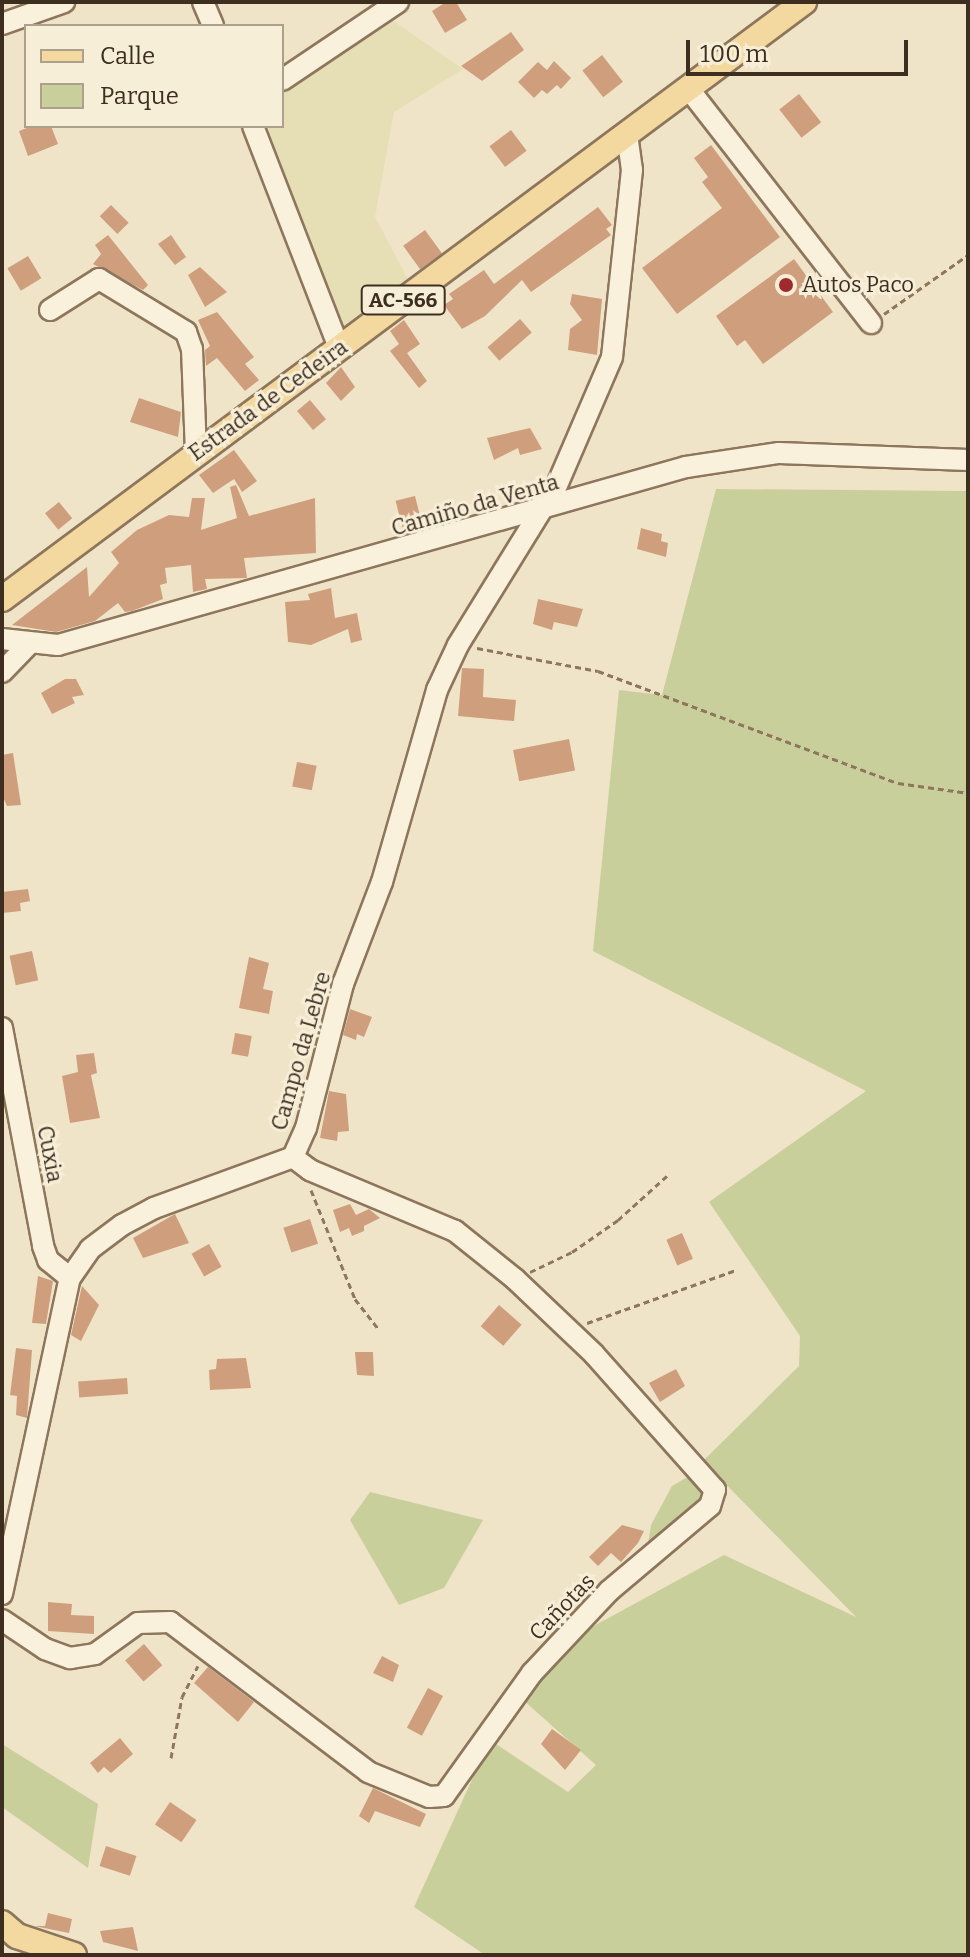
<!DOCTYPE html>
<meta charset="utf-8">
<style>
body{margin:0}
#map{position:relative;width:970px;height:1957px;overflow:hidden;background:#f0e4c8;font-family:Bitter,serif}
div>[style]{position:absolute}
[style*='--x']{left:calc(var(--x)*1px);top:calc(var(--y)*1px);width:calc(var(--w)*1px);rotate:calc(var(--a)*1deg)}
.farmland>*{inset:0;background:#e6deb5}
.green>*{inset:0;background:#c9cf9b}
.building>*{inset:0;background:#cf9f7d;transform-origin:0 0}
.path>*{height:3px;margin-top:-1.5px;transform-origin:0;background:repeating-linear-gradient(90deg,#8d765c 0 6px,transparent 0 10px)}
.roads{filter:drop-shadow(2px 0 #8d765c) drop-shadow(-2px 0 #8d765c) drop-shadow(0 2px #8d765c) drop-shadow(0 -2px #8d765c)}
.minor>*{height:20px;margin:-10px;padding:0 10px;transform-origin:10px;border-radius:10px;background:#faf1dc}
.major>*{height:24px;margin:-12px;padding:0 12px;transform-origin:12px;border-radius:12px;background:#f3d9a0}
.dots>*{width:22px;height:22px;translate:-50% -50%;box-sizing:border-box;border:4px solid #f7eed8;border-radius:50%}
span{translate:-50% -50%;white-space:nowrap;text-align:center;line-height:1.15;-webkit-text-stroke:6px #f7eed8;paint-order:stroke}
.shield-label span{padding:2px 6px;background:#f7eed8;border:2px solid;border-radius:6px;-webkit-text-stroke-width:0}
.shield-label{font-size:20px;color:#3d2e20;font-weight:700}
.poi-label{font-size:22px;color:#3d2e20}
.left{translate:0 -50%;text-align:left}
.street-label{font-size:22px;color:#3d2e20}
.frame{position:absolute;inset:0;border:4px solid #3d2e20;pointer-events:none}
.legend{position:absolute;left:24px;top:24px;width:260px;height:104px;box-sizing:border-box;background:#f7eed8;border:2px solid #ada18e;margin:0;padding:10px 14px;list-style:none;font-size:24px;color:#3d2e20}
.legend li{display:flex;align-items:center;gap:16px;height:40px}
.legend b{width:40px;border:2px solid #ada18e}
.scale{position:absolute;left:686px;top:40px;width:222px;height:36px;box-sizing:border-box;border:4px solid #3d2e20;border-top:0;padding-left:10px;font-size:24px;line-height:28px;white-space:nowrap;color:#3d2e20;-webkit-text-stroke:6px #f7eed8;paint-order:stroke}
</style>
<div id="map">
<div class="farmland">
<i style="clip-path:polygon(392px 20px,463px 69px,394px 112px,375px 217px,409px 281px,338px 334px,267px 126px,282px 126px,282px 94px)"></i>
</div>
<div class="green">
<i style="clip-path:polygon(716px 489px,968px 491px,968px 1955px,485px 1955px,414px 1907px,490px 1740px,568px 1792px,596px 1765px,522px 1699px,579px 1634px,724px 1555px,856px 1617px,703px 1461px,799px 1366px,800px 1336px,709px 1202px,866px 1091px,593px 951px,619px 690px,662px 695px)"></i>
<i style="clip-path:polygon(691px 1475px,702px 1489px,702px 1506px,663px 1540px,648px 1543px,651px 1525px,672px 1486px)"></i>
<i style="clip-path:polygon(370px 1492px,483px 1520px,444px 1588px,399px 1605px,350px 1520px)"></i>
<i style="clip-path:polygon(2px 1744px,98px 1804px,88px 1868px,2px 1807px)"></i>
</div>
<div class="building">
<i style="clip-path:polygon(446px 2px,456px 2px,467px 20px,445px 33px,432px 11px)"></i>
<i style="clip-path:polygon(511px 32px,524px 50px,482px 81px,461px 66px)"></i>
<i style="left:602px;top:55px;width:34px;height:25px;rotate:52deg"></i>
<i style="clip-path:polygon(554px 61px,571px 78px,561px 89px,557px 85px,547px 94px,542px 90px,534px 98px,518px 82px,538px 62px,547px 70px)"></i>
<i style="left:799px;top:94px;width:36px;height:25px;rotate:52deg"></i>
<i style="clip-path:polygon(32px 126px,51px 126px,58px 144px,28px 156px,19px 131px)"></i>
<i style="left:511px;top:130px;width:26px;height:27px;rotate:53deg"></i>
<i style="clip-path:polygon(711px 145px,780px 237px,677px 314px,642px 268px,722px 208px,702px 182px,708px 177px,694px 158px)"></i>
<i style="left:111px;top:205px;width:25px;height:16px;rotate:45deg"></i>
<i style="clip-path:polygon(598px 207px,612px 225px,606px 229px,611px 235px,531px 292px,522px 280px,485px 316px,462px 329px,444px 305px,453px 299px,449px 294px,484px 270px,494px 284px)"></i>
<i style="left:425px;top:230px;width:29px;height:27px;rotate:54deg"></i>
<i style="clip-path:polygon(108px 235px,148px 285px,143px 290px,93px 264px,101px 254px,95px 245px)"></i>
<i style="clip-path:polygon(171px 235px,186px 257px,175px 265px,158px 244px)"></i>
<i style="left:28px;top:256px;width:26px;height:24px;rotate:59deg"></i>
<i style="clip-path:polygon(794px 259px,833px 312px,763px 364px,745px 340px,737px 346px,716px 316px)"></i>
<i style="clip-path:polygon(200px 267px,227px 292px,205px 307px,188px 275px)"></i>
<i style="clip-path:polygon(572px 294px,602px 299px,597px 355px,568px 350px,570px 329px,582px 320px,570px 304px)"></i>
<i style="clip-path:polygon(217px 312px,254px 357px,245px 364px,259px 380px,245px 391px,217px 358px,206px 366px,205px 350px,210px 346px,198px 320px)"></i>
<i style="left:520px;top:319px;width:18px;height:43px;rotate:49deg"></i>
<i style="clip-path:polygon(404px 320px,420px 344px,407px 353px,427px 381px,419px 388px,390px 351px,399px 344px,390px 331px)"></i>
<i style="clip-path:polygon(341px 367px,355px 387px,341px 401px,326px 383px)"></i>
<i style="clip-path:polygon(139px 398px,181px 412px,178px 437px,130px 422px)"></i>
<i style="left:310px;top:400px;width:25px;height:17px;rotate:50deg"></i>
<i style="clip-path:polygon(530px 428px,542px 449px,520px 455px,518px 448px,494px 460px,487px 438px)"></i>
<i style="clip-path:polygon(234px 450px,257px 481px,242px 492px,234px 479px,213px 493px,199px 475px)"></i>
<i style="clip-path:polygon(236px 485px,249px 516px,315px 498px,316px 553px,244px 558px,247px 578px,205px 579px,207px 589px,193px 592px,191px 565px,165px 568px,167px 583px,160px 585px,163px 599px,132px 611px,125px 612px,118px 603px,95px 621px,56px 632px,12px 625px,87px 567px,89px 597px,119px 563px,111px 552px,137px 530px,169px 515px,189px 517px,192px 498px,205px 498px,201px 530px,237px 518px,230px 487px)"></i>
<i style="left:415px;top:496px;width:30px;height:20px;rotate:76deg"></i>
<i style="left:59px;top:502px;width:21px;height:18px;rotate:51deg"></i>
<i style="clip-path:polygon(641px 528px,662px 534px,661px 541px,668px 543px,666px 557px,637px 549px)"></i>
<i style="clip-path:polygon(331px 588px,335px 618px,357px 613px,362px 640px,351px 643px,348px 629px,311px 645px,288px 642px,285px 602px,310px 600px,308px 594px)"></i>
<i style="clip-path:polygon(538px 599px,583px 609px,577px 627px,554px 622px,552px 630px,533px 624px)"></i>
<i style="clip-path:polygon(462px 668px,484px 669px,483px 697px,516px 700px,514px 721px,458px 716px)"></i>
<i style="clip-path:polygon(65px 679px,76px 679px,84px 695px,72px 697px,75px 703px,52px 714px,41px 693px)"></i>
<i style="left:569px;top:739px;width:32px;height:57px;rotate:79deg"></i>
<i style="clip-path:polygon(13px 753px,21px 805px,7px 806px,2px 795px,2px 755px)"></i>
<i style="left:297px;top:762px;width:20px;height:25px;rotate:11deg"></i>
<i style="clip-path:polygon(28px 889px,30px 901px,20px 903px,21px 911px,2px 913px,2px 892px)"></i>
<i style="left:32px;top:951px;width:30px;height:23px;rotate:78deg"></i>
<i style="clip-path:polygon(249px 957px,269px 963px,263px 989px,273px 991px,269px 1014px,239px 1008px)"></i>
<i style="clip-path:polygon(350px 1009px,372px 1017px,364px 1037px,357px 1034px,356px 1040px,343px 1035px)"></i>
<i style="left:235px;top:1033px;width:17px;height:21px;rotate:10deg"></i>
<i style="clip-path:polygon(94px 1053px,97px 1073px,91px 1075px,100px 1118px,70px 1123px,62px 1076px,78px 1072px,76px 1055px)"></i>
<i style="clip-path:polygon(329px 1091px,346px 1094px,349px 1131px,338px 1132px,337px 1141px,320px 1138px)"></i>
<i style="clip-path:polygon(350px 1204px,356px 1215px,369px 1209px,380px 1218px,364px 1226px,364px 1231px,352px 1236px,349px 1228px,340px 1232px,333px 1210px)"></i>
<i style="clip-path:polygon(175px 1214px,189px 1243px,143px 1258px,133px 1238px)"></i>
<i style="left:310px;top:1219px;width:26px;height:28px;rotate:72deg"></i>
<i style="left:682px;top:1233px;width:28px;height:17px;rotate:67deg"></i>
<i style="left:209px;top:1244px;width:26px;height:20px;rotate:61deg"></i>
<i style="clip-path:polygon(38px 1276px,53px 1281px,46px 1324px,32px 1323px)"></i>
<i style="clip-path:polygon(82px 1286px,99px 1305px,81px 1341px,71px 1335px)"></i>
<i style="left:499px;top:1305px;width:30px;height:28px;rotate:41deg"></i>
<i style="clip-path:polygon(16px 1348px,32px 1350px,27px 1418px,16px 1415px,17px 1396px,10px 1395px)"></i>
<i style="clip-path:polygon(355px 1352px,373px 1352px,374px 1376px,357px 1375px)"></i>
<i style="clip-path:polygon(246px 1358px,251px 1388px,210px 1390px,209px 1370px,216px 1369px,217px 1359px)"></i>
<i style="clip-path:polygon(676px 1369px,685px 1386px,660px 1402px,649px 1383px)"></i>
<i style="left:127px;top:1378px;width:16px;height:49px;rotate:86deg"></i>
<i style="clip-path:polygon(622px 1525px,644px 1531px,638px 1543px,621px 1562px,611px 1553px,598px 1566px,589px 1557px)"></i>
<i style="clip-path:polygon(48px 1602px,72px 1604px,71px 1615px,94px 1616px,94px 1634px,48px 1631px)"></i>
<i style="left:144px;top:1644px;width:28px;height:25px;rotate:49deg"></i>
<i style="clip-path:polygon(382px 1656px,399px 1665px,393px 1682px,373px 1673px)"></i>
<i style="clip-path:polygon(208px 1667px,254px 1702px,238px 1722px,194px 1683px)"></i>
<i style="left:428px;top:1688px;width:17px;height:45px;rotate:28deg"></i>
<i style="clip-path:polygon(552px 1729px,581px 1750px,565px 1770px,541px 1744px)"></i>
<i style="clip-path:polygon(120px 1738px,133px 1754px,111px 1773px,104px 1767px,98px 1773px,90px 1763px)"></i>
<i style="clip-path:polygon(373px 1788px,426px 1814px,420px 1827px,375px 1811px,369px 1823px,359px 1816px)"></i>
<i style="left:170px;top:1802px;width:32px;height:27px;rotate:34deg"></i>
<i style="left:106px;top:1846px;width:32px;height:21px;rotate:18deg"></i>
<i style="clip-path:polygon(48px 1913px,72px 1919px,69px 1933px,34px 1926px,45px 1926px)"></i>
<i style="clip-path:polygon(133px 1927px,138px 1951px,103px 1942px,100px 1931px)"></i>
</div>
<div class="path">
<i style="--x:884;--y:314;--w:103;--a:-35.1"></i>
<i style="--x:477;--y:648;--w:123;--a:10.8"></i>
<i style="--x:598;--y:671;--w:320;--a:20.5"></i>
<i style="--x:898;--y:783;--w:71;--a:8.1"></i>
<i style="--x:311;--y:1190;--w:118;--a:68"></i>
<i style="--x:355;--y:1299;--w:37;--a:52"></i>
<i style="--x:530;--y:1272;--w:47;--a:-25.5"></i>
<i style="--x:572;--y:1252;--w:56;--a:-34.8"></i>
<i style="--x:618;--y:1220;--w:70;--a:-42.1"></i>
<i style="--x:587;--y:1323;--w:158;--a:-19.6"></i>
<i style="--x:171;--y:1758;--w:62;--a:-79.8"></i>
<i style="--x:182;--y:1697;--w:35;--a:-63"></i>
</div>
<div class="roads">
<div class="minor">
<i style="--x:203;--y:2;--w:26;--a:67"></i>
<i style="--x:2;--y:24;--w:66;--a:-19.5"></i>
<i style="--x:282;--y:80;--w:140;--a:-33.9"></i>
<i style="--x:688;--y:88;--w:298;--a:52.1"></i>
<i style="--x:253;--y:126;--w:238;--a:68.8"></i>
<i style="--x:50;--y:310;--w:58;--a:-32.3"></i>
<i style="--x:99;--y:279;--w:102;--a:31.3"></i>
<i style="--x:186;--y:332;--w:18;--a:71"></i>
<i style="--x:192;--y:349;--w:103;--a:87.8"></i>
<i style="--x:2;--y:639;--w:56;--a:6.1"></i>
<i style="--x:58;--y:645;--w:653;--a:-15.82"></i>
<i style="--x:686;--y:467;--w:94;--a:-8.6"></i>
<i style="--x:779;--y:453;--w:189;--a:2.1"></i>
<i style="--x:2;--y:672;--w:37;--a:-46"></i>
<i style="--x:2;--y:1028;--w:222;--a:79.3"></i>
<i style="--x:43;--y:1246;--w:15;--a:70"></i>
<i style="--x:48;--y:1260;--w:28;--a:39"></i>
<i style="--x:2;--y:1594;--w:323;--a:-77.9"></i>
<i style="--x:70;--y:1278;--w:35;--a:-55"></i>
<i style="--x:90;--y:1249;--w:40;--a:-37"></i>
<i style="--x:122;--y:1225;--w:36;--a:-28"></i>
<i style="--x:154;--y:1208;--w:148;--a:-20.1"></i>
<i style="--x:293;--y:1157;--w:32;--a:-66"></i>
<i style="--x:306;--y:1128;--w:149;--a:-75.6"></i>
<i style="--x:343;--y:984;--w:109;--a:-69.1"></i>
<i style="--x:382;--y:882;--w:200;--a:-74"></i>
<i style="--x:437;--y:690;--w:50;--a:-65"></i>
<i style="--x:458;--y:645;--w:188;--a:-58.3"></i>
<i style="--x:557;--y:485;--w:139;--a:-66.7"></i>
<i style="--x:612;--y:357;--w:188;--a:-83.9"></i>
<i style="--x:632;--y:170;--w:36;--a:-98"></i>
<i style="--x:2;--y:1620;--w:52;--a:34"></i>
<i style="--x:45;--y:1649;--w:27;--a:20"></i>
<i style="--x:70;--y:1658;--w:25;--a:-9"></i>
<i style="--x:95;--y:1654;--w:53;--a:-35.8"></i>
<i style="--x:138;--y:1623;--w:32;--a:-2"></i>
<i style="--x:170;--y:1622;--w:248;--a:37.1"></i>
<i style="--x:368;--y:1772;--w:66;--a:22.3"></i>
<i style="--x:429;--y:1797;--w:15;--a:-4"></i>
<i style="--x:444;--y:1796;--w:151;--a:-54.4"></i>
<i style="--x:532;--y:1673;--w:112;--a:-46.8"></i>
<i style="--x:609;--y:1591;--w:132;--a:-40.1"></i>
<i style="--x:710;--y:1506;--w:17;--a:-73"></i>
<i style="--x:715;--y:1490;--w:182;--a:-131.7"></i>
<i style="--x:594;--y:1354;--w:109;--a:-136.5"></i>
<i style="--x:515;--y:1279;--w:77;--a:-141.3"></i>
<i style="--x:455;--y:1231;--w:157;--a:-157.2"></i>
<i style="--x:310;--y:1170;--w:21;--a:-143"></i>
</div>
<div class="major">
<i style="--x:2;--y:599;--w:1000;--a:-36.66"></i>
<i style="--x:2;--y:1923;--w:20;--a:41"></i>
<i style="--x:17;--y:1936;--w:60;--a:18.4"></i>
</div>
</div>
<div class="dots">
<i style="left:786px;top:285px;background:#9e2a2b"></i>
</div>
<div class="shield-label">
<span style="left:403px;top:300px">AC-566</span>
</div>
<div class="poi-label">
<span class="left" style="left:802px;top:285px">Autos Paco</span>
</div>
<div class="street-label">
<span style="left:268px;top:400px;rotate:-36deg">Estrada de Cedeira</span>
<span style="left:475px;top:505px;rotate:-16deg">Camiño da Venta</span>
<span style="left:301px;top:1051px;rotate:-74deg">Campo da Lebre</span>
<span style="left:50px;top:1154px;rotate:79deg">Cuxia</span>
<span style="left:562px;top:1607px;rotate:-46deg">Cañotas</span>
</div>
<div class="frame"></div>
<ul class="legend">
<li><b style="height:10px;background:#f3d9a0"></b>Calle</li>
<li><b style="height:22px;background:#c9cf9b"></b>Parque</li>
</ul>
<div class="scale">100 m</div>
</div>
